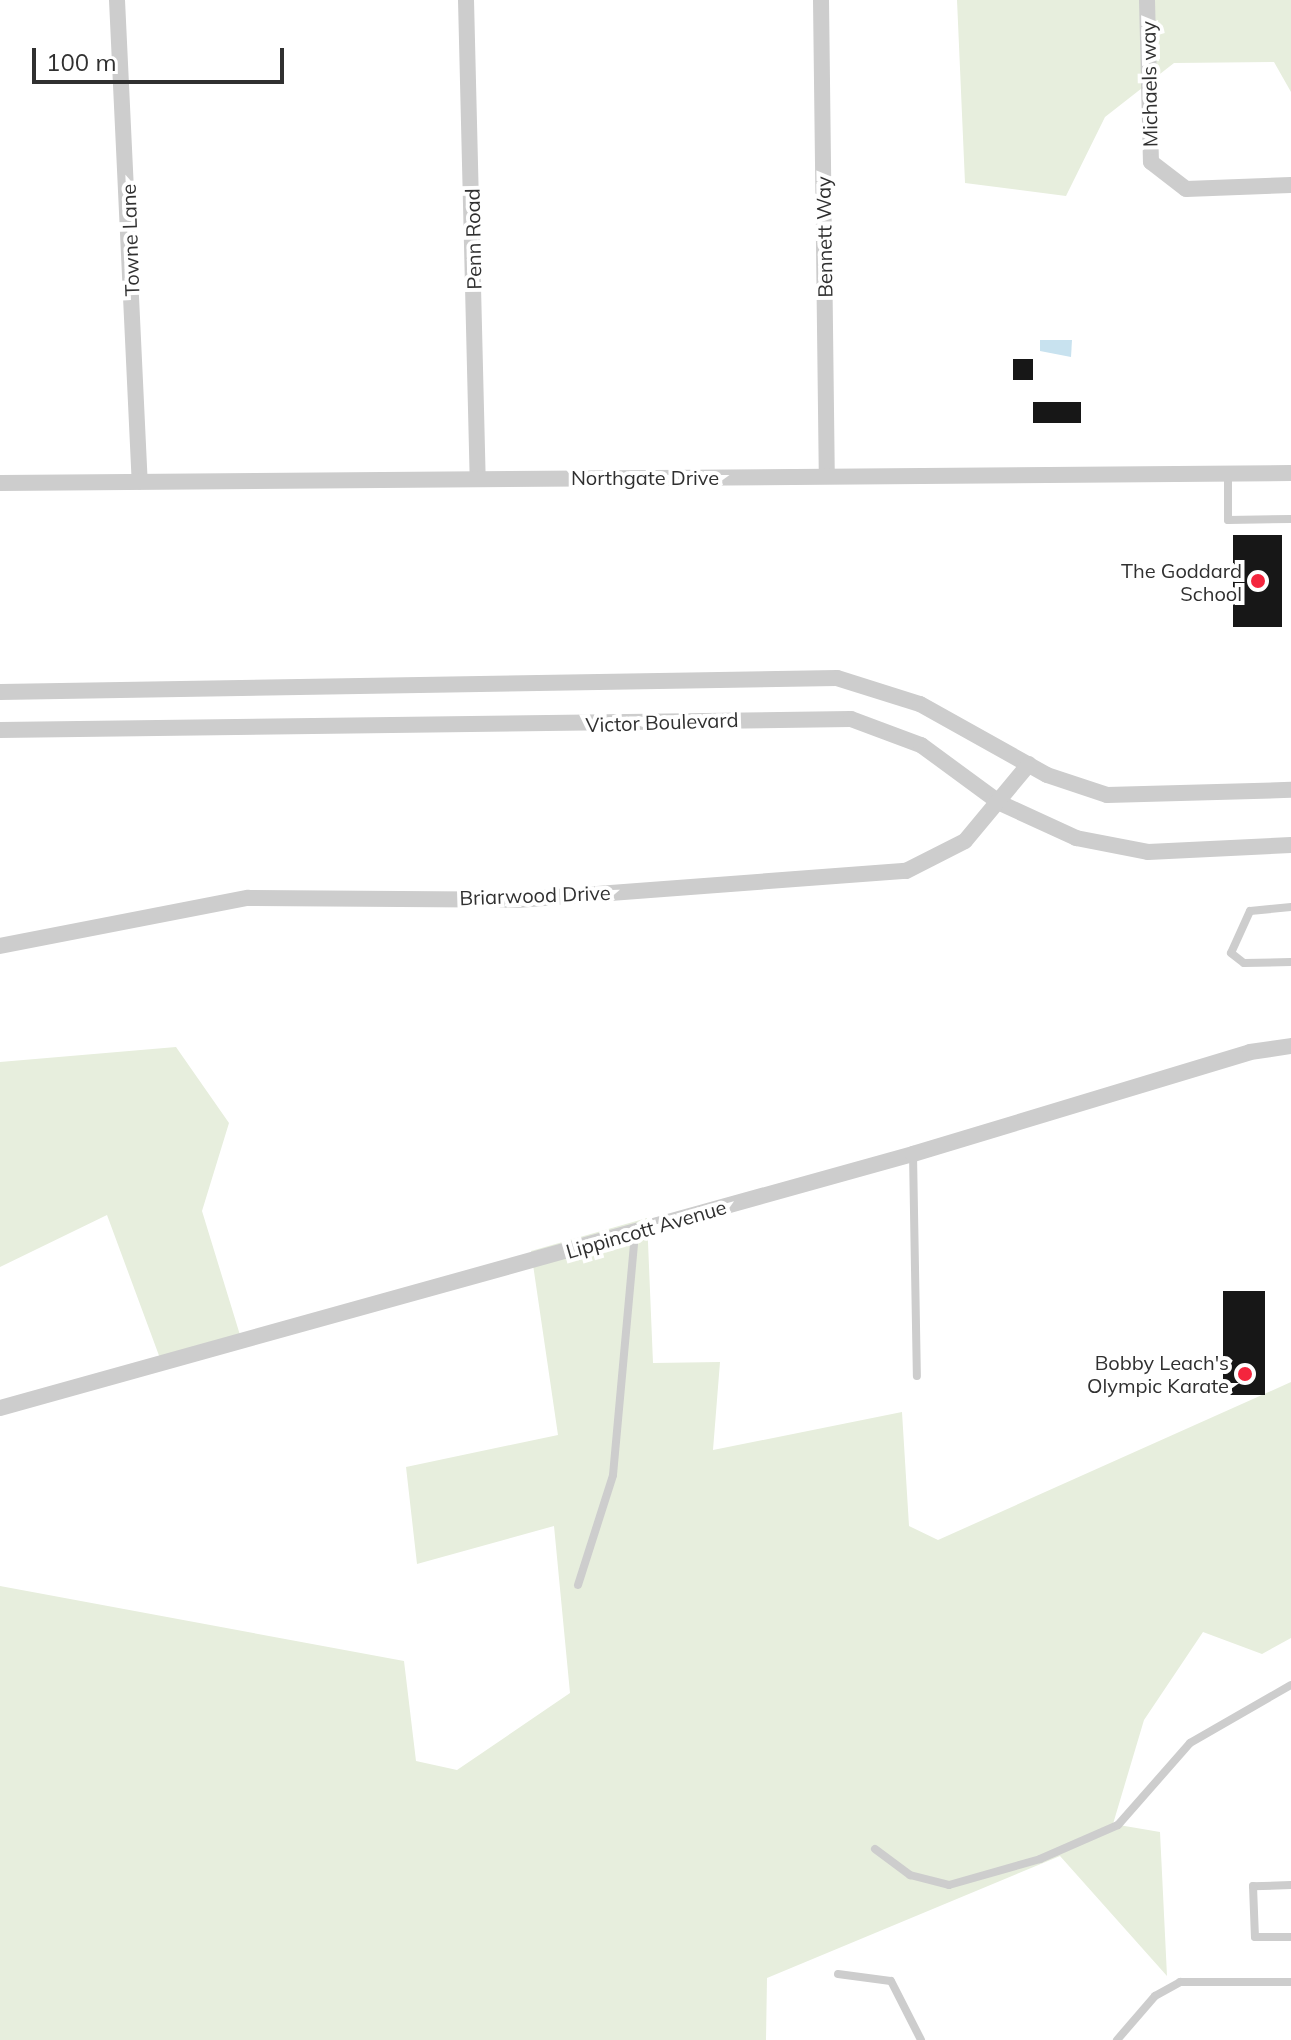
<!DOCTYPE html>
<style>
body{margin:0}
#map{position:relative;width:1291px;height:2040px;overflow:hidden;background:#fff;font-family:Mulish,sans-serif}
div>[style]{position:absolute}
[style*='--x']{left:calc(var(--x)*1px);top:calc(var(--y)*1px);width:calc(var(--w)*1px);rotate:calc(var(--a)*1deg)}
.green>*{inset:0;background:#e7eedd}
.water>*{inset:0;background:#c8e2ef}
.building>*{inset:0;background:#171717;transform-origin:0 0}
.lane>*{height:8px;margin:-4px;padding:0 4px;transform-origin:4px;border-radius:4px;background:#cdcdcd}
.street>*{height:16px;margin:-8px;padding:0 8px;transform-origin:8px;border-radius:8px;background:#cdcdcd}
.dots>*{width:22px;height:22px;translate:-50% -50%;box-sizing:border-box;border:4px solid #fff;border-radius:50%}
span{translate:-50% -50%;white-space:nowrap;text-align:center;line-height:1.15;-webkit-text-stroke:8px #fff;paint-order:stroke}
.street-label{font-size:20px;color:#303030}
.poi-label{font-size:20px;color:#303030}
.right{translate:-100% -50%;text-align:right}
.scale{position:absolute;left:32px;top:48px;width:252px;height:36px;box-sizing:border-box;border:4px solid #303030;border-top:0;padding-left:10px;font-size:24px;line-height:28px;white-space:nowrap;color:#303030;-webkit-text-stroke:6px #fff;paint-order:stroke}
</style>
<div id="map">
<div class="green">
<i style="clip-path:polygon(957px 0,1291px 0,1291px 92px,1274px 62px,1174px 63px,1105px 117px,1066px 196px,965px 183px)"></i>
<i style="clip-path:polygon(176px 1047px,229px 1123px,202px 1211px,240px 1335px,161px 1361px,107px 1215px,0 1267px,0 1062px)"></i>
<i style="clip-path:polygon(647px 1218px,653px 1363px,720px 1362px,713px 1450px,902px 1412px,909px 1526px,938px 1540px,1291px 1382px,1291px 1638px,1262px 1654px,1203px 1632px,1144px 1720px,1113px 1824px,1160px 1832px,1167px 1976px,1060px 1856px,767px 1978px,766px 2040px,0 2040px,0 1586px,404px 1661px,416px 1761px,457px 1770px,570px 1693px,554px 1526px,417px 1564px,406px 1467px,558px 1435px,531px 1251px)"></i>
</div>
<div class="water">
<i style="clip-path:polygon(1040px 340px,1072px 340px,1071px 357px,1040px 351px)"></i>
</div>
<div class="building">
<i style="left:1013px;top:359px;width:20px;height:21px"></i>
<i style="left:1033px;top:402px;width:48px;height:21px"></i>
<i style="left:1233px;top:535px;width:49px;height:92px"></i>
<i style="left:1223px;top:1291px;width:42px;height:104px"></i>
</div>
<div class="lane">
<i style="--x:1228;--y:473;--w:47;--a:90"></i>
<i style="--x:1228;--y:520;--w:63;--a:-0.9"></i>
<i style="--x:1291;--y:907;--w:41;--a:174.4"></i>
<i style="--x:1250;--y:911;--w:46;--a:114.3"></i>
<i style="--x:1231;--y:953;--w:16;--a:38"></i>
<i style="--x:1244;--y:963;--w:47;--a:-1.2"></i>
<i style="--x:913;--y:1154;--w:222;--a:89"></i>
<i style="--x:578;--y:1585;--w:115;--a:-72.3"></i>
<i style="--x:613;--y:1475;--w:244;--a:-84.8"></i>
<i style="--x:875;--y:1849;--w:44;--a:36.6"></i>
<i style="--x:910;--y:1875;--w:40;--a:14.4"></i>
<i style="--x:949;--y:1885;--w:95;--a:-15.9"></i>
<i style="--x:1040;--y:1859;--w:85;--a:-23.6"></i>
<i style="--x:1118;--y:1825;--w:109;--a:-48.7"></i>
<i style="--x:1190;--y:1743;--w:116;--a:-29.9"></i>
<i style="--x:1291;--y:1885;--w:38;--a:178"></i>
<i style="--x:1253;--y:1886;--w:51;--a:87.8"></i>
<i style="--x:1255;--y:1937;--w:36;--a:0"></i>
<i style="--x:838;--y:1974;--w:53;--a:7.5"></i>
<i style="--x:891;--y:1981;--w:66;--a:63"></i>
<i style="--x:1117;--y:2040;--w:58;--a:-49.2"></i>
<i style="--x:1155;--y:1996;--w:29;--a:-29"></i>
<i style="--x:1180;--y:1982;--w:111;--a:0"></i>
</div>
<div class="street">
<i style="--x:117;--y:0;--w:482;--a:87.3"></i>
<i style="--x:466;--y:0;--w:478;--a:88.6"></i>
<i style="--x:821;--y:0;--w:475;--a:89.3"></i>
<i style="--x:1147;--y:0;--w:162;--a:88.6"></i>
<i style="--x:1151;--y:162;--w:44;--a:37.6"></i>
<i style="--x:1186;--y:189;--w:105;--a:-2.2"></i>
<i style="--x:0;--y:483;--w:1291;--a:-0.44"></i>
<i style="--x:0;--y:692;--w:837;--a:-0.96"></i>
<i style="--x:837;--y:678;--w:87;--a:17.4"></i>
<i style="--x:920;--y:704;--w:145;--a:29.2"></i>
<i style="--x:1047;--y:775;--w:63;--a:18.4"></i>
<i style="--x:1107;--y:795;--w:184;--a:-1.6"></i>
<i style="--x:0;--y:730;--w:851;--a:-0.74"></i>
<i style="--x:851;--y:719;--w:75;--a:20.4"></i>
<i style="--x:921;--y:745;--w:98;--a:36.3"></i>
<i style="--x:1000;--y:803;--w:84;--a:24.7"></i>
<i style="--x:1076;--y:838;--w:73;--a:11"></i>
<i style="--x:1148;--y:852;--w:143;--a:-2.8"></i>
<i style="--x:0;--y:946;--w:253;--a:-11"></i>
<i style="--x:248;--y:898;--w:269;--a:0.4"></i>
<i style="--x:517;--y:900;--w:390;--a:-4.3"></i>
<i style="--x:906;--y:871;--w:66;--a:-27"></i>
<i style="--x:965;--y:841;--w:100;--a:-50.3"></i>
<i style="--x:0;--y:1408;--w:948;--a:-15.55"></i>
<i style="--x:913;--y:1154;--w:352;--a:-16.8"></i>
<i style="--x:1250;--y:1052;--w:41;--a:-8.3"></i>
</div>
<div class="dots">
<i style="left:1258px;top:581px;background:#f4253d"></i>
<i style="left:1245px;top:1374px;background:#f4253d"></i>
</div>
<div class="street-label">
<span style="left:1149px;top:84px;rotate:-91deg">Michaels way</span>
<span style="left:824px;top:237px;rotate:-91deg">Bennett Way</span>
<span style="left:473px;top:239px;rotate:-91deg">Penn Road</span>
<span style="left:130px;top:240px;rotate:-92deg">Towne Lane</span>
<span style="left:645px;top:477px">Northgate Drive</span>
<span style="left:662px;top:722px;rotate:-2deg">Victor Boulevard</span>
<span style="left:535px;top:895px;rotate:-2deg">Briarwood Drive</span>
<span style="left:646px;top:1229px;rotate:-16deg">Lippincott Avenue</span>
</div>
<div class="poi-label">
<span class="right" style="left:1242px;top:582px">The Goddard<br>School</span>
<span class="right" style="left:1229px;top:1374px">Bobby Leach's<br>Olympic Karate</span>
</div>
<div class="scale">100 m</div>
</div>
